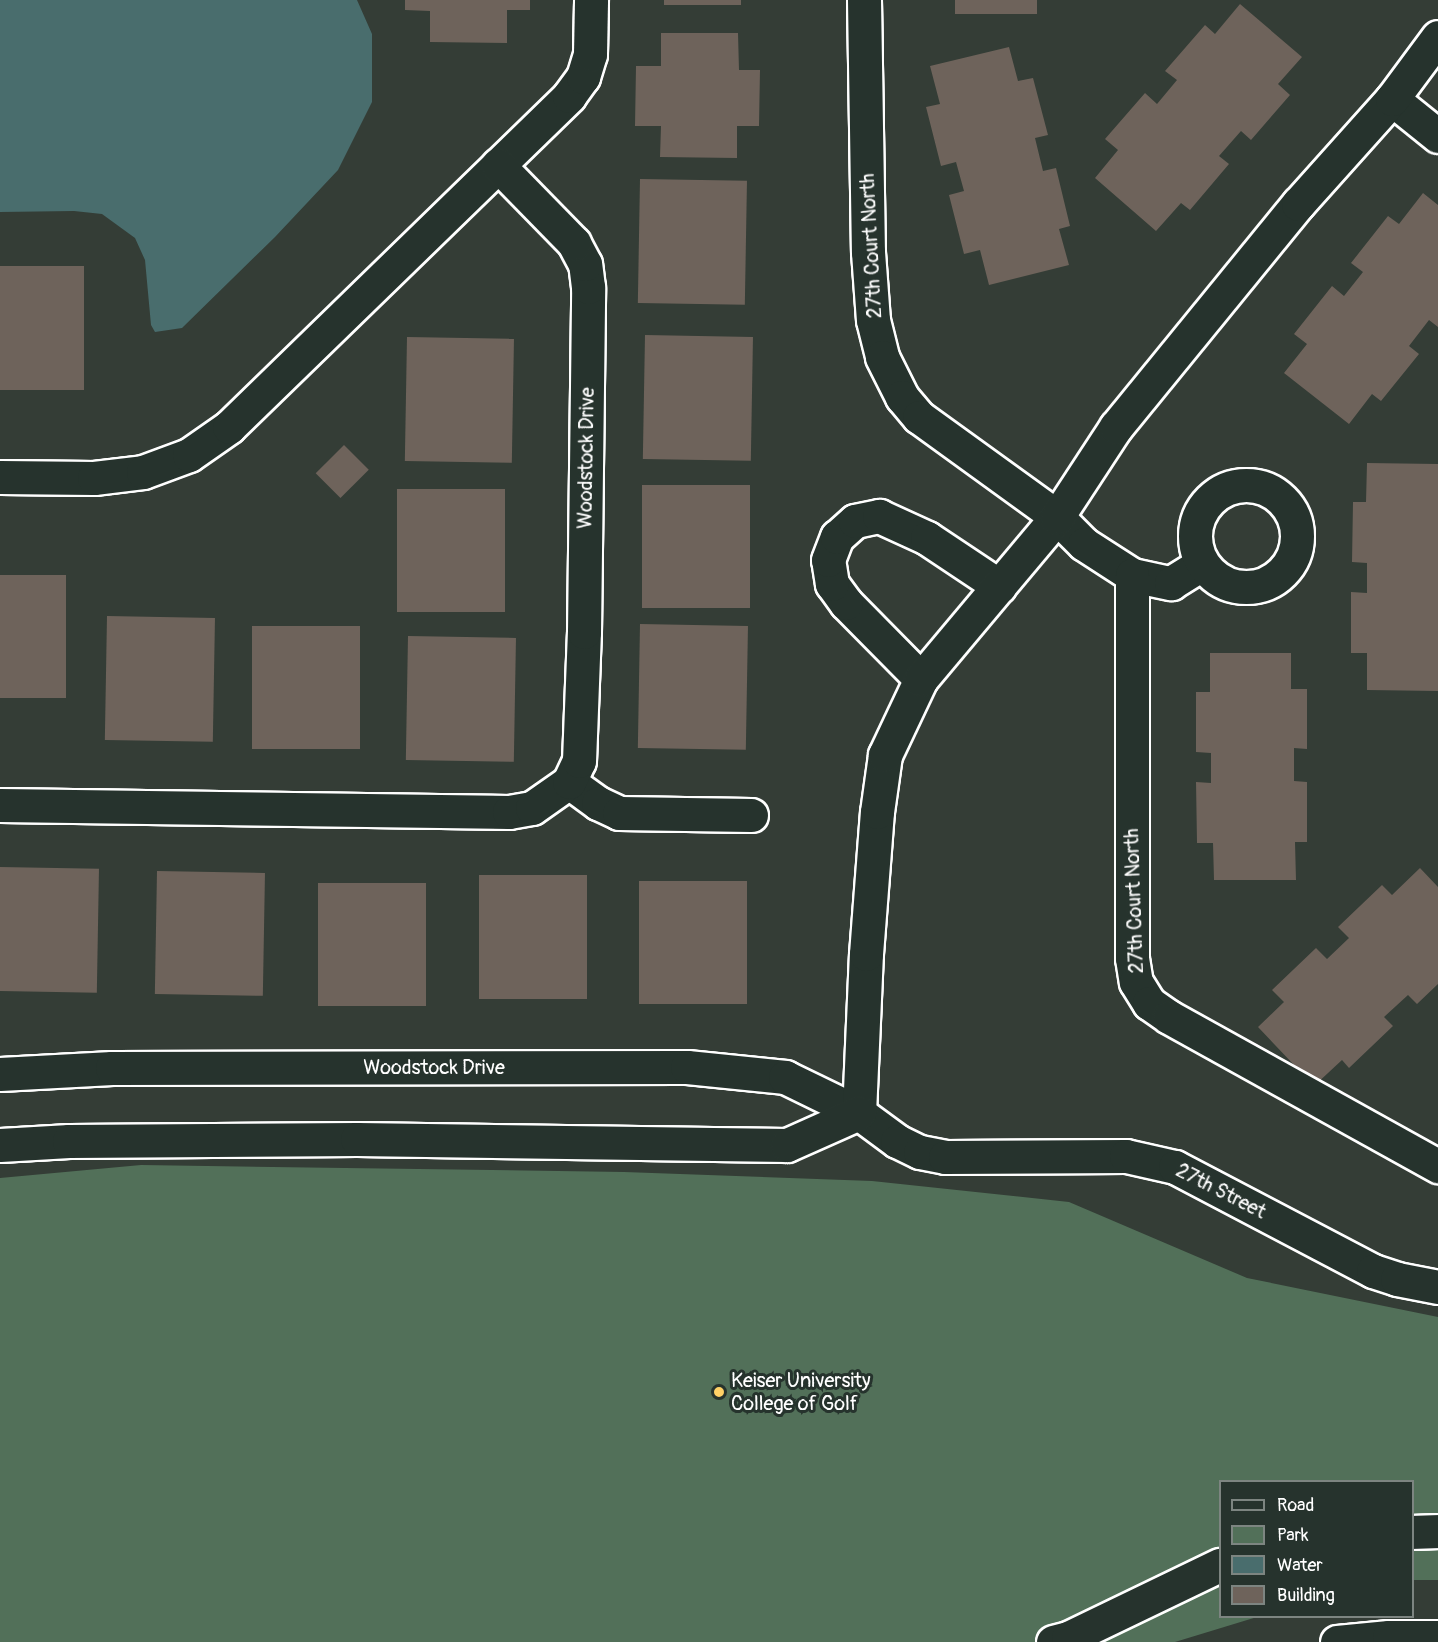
<!DOCTYPE html>
<style>
body{margin:0}
#map{position:relative;width:1438px;height:1642px;overflow:hidden;background:#343d36;font-family:Pangolin,sans-serif}
div>[style]{position:absolute}
[style*='--x']{left:calc(var(--x)*1px);top:calc(var(--y)*1px);width:calc(var(--w)*1px);rotate:calc(var(--a)*1deg)}
.green>*{inset:0;background:#527059}
.water>*{inset:0;background:#496d6d}
.building>*{inset:0;background:#6e635b;transform-origin:0 0}
.roads{filter:drop-shadow(2px 0 #fff) drop-shadow(-2px 0 #fff) drop-shadow(0 2px #fff) drop-shadow(0 -2px #fff)}
.minor>*{height:33px;margin:-16.5px;padding:0 16.5px;transform-origin:16.5px;border-radius:16.5px;background:#26332d}
.minor>.ring{margin:-16.5px;padding:0;box-sizing:content-box;background:none;border:33px solid #26332d;border-radius:50%}
.dots>*{width:16px;height:16px;translate:-50% -50%;box-sizing:border-box;border:3px solid #26332d;border-radius:50%}
span{translate:-50% -50%;white-space:nowrap;text-align:center;line-height:1.15;-webkit-text-stroke:6px #26332d;paint-order:stroke}
.street-label{font-size:20px;color:#fff}
.poi-label{font-size:20px;color:#fff}
.left{translate:0 -50%;text-align:left}
.legend{position:absolute;left:1219px;top:1480px;width:195px;height:138px;box-sizing:border-box;background:#26332d;border:2px solid #7d8581;margin:0;padding:8px 10px;list-style:none;font-size:18px;color:#fff}
.legend li{display:flex;align-items:center;gap:12px;height:30px}
.legend b{width:30px;border:2px solid #7d8581}
</style>
<div id="map">
<div class="green">
<i style="clip-path:polygon(141px 1165px,624px 1172px,872px 1181px,1069px 1202px,1247px 1278px,1438px 1317px,1438px 1580px,1413px 1580px,1412px 1482px,1220px 1482px,1220px 1616px,1257px 1617px,1175px 1642px,0 1642px,0 1178px)"></i>
</div>
<div class="water">
<i style="clip-path:polygon(0 0,357px 0,372px 34px,372px 102px,338px 170px,275px 237px,182px 328px,155px 332px,151px 325px,145px 260px,135px 238px,102px 214px,74px 211px,0 212px)"></i>
</div>
<div class="building">
<i style="clip-path:polygon(405px 0,530px 0,530px 10px,507px 10px,507px 43px,430px 42px,430px 11px,405px 10px)"></i>
<i style="left:664px;top:0;width:77px;height:5px"></i>
<i style="left:955px;top:0;width:82px;height:14px"></i>
<i style="clip-path:polygon(1240px 4px,1302px 57px,1278px 84px,1290px 95px,1251px 140px,1241px 131px,1219px 156px,1229px 164px,1190px 210px,1181px 203px,1156px 231px,1095px 178px,1118px 150px,1105px 139px,1145px 93px,1157px 104px,1177px 80px,1165px 71px,1205px 25px,1215px 34px)"></i>
<i style="clip-path:polygon(661px 33px,738px 33px,739px 70px,760px 70px,759px 126px,737px 126px,737px 158px,660px 157px,661px 126px,635px 126px,636px 66px,661px 66px)"></i>
<i style="clip-path:polygon(1009px 47px,1018px 81px,1033px 78px,1048px 135px,1035px 138px,1043px 171px,1056px 168px,1070px 226px,1059px 229px,1069px 265px,989px 285px,980px 250px,964px 254px,949px 195px,964px 191px,956px 162px,941px 166px,926px 107px,940px 104px,930px 66px)"></i>
<i style="left:640px;top:179px;width:107px;height:124px;rotate:1deg"></i>
<i style="clip-path:polygon(1423px 193px,1438px 205px,1438px 327px,1429px 320px,1409px 346px,1419px 354px,1381px 401px,1372px 394px,1349px 424px,1284px 373px,1307px 344px,1294px 334px,1332px 286px,1344px 296px,1363px 272px,1351px 263px,1388px 216px,1399px 224px)"></i>
<i style="left:0;top:266px;width:84px;height:124px"></i>
<i style="left:645px;top:335px;width:108px;height:124px;rotate:1deg"></i>
<i style="left:407px;top:337px;width:107px;height:124px;rotate:1deg"></i>
<i style="left:344px;top:445px;width:35px;height:40px;rotate:45deg"></i>
<i style="clip-path:polygon(1367px 463px,1438px 464px,1438px 691px,1367px 690px,1367px 653px,1351px 653px,1351px 592px,1367px 593px,1367px 563px,1352px 562px,1353px 502px,1366px 502px)"></i>
<i style="left:642px;top:485px;width:108px;height:123px"></i>
<i style="left:397px;top:489px;width:108px;height:123px"></i>
<i style="left:0;top:575px;width:66px;height:123px"></i>
<i style="left:107px;top:616px;width:108px;height:124px;rotate:1deg"></i>
<i style="left:640px;top:624px;width:108px;height:124px;rotate:1deg"></i>
<i style="left:252px;top:626px;width:108px;height:123px"></i>
<i style="left:408px;top:636px;width:108px;height:124px;rotate:1deg"></i>
<i style="clip-path:polygon(1210px 653px,1291px 653px,1291px 689px,1307px 689px,1307px 749px,1294px 748px,1294px 781px,1307px 782px,1307px 842px,1295px 842px,1296px 880px,1214px 880px,1213px 843px,1197px 843px,1196px 782px,1211px 783px,1211px 753px,1196px 752px,1196px 692px,1210px 692px)"></i>
<i style="left:0;top:867px;width:99px;height:124px;rotate:1deg"></i>
<i style="clip-path:polygon(1420px 868px,1438px 887px,1438px 984px,1417px 1004px,1408px 995px,1384px 1017px,1393px 1026px,1349px 1068px,1342px 1060px,1314px 1086px,1258px 1027px,1284px 1002px,1272px 990px,1316px 948px,1327px 959px,1349px 938px,1338px 927px,1382px 885px,1392px 895px)"></i>
<i style="left:157px;top:871px;width:108px;height:123px;rotate:1deg"></i>
<i style="left:479px;top:875px;width:108px;height:124px"></i>
<i style="left:639px;top:881px;width:108px;height:123px"></i>
<i style="left:318px;top:883px;width:108px;height:123px"></i>
</div>
<div class="roads">
<div class="minor">
<i style="--x:864;--y:0;--w:252;--a:89.1"></i>
<i style="--x:868;--y:252;--w:68;--a:85.8"></i>
<i style="--x:873;--y:320;--w:38;--a:76"></i>
<i style="--x:882;--y:357;--w:45;--a:63.4"></i>
<i style="--x:902;--y:397;--w:26;--a:50"></i>
<i style="--x:919;--y:417;--w:170;--a:35.9"></i>
<i style="--x:1057;--y:517;--w:38;--a:45"></i>
<i style="--x:1084;--y:544;--w:57;--a:32.9"></i>
<i style="--x:1132;--y:575;--w:40;--a:12"></i>
<i style="--x:1171;--y:583;--w:36;--a:-32"></i>
<i style="--x:1392;--y:99;--w:59;--a:38.8"></i>
<i style="--x:0;--y:477;--w:94;--a:0.6"></i>
<i style="--x:94;--y:478;--w:49;--a:-7"></i>
<i style="--x:143;--y:472;--w:49;--a:-20.3"></i>
<i style="--x:189;--y:455;--w:49;--a:-35"></i>
<i style="--x:229;--y:427;--w:475;--a:-44.2"></i>
<i style="--x:569;--y:96;--w:24;--a:-54"></i>
<i style="--x:583;--y:77;--w:24;--a:-73"></i>
<i style="--x:590;--y:54;--w:54;--a:-88.9"></i>
<i class="ring" style="left:1195px;top:485px;width:69px;height:69px"></i>
<i style="--x:1132;--y:575;--w:383;--a:90"></i>
<i style="--x:1132;--y:958;--w:24;--a:81"></i>
<i style="--x:1136;--y:982;--w:25;--a:58"></i>
<i style="--x:1149;--y:1003;--w:24;--a:35"></i>
<i style="--x:1169;--y:1017;--w:308;--a:29"></i>
<i style="--x:921;--y:679;--w:107;--a:-134.6"></i>
<i style="--x:846;--y:603;--w:24;--a:-126"></i>
<i style="--x:832;--y:584;--w:24;--a:-99"></i>
<i style="--x:828;--y:560;--w:25;--a:-69"></i>
<i style="--x:837;--y:537;--w:24;--a:-42"></i>
<i style="--x:855;--y:521;--w:25;--a:-12"></i>
<i style="--x:879;--y:516;--w:53;--a:24.6"></i>
<i style="--x:927;--y:538;--w:87;--a:33.7"></i>
<i style="--x:569;--y:782;--w:36;--a:36"></i>
<i style="--x:598;--y:803;--w:23;--a:25"></i>
<i style="--x:619;--y:813;--w:132;--a:0.9"></i>
<i style="--x:0;--y:805;--w:509;--a:0.79"></i>
<i style="--x:509;--y:812;--w:23;--a:-10"></i>
<i style="--x:532;--y:808;--w:45;--a:-35.1"></i>
<i style="--x:569;--y:782;--w:23;--a:-65"></i>
<i style="--x:579;--y:761;--w:129;--a:-87.8"></i>
<i style="--x:584;--y:632;--w:345;--a:-89.3"></i>
<i style="--x:588;--y:287;--w:23;--a:-97"></i>
<i style="--x:585;--y:264;--w:24;--a:-118"></i>
<i style="--x:574;--y:243;--w:109;--a:-134.3"></i>
<i style="--x:0;--y:1074;--w:112;--a:-3.1"></i>
<i style="--x:112;--y:1068;--w:575;--a:-0.1"></i>
<i style="--x:687;--y:1067;--w:99;--a:5.8"></i>
<i style="--x:785;--y:1077;--w:82;--a:25.9"></i>
<i style="--x:859;--y:1113;--w:47;--a:36.4"></i>
<i style="--x:897;--y:1141;--w:25;--a:26"></i>
<i style="--x:920;--y:1152;--w:25;--a:11"></i>
<i style="--x:945;--y:1157;--w:181;--a:-0.3"></i>
<i style="--x:1126;--y:1156;--w:50;--a:12.7"></i>
<i style="--x:1175;--y:1167;--w:224;--a:27.7"></i>
<i style="--x:1373;--y:1271;--w:25;--a:18"></i>
<i style="--x:1397;--y:1279;--w:42;--a:11"></i>
<i style="--x:859;--y:1113;--w:159;--a:-87.5"></i>
<i style="--x:866;--y:954;--w:142;--a:-85.6"></i>
<i style="--x:877;--y:812;--w:58;--a:-82"></i>
<i style="--x:885;--y:755;--w:84;--a:-64.7"></i>
<i style="--x:921;--y:679;--w:212;--a:-50"></i>
<i style="--x:1057;--y:517;--w:108;--a:-56.8"></i>
<i style="--x:1116;--y:427;--w:288;--a:-50.8"></i>
<i style="--x:1298;--y:204;--w:141;--a:-48.2"></i>
<i style="--x:1392;--y:99;--w:77;--a:-53.4"></i>
<i style="--x:0;--y:1145;--w:69;--a:-3.3"></i>
<i style="--x:69;--y:1141;--w:288;--a:-0.4"></i>
<i style="--x:357;--y:1139;--w:430;--a:0.8"></i>
<i style="--x:787;--y:1145;--w:79;--a:-24"></i>
<i style="--x:1412;--y:1532;--w:26;--a:-2"></i>
<i style="--x:1053;--y:1642;--w:16;--a:-15"></i>
<i style="--x:1068;--y:1638;--w:169;--a:-25.7"></i>
<i style="--x:1337;--y:1642;--w:52;--a:-5.5"></i>
<i style="--x:1389;--y:1637;--w:49;--a:0"></i>
</div>
</div>
<div class="dots">
<i style="left:719px;top:1392px;background:#ffd166"></i>
</div>
<div class="street-label">
<span style="left:871px;top:246px;rotate:-93deg">27th Court North</span>
<span style="left:586px;top:458px;rotate:-89deg">Woodstock Drive</span>
<span style="left:1134px;top:901px;rotate:-92deg">27th Court North</span>
<span style="left:434px;top:1067px">Woodstock Drive</span>
<span style="left:1221px;top:1191px;rotate:27deg">27th Street</span>
</div>
<div class="poi-label">
<span class="left" style="left:731px;top:1392px">Keiser University<br>College of Golf</span>
</div>
<ul class="legend">
<li><b style="height:8px;background:#26332d"></b>Road</li>
<li><b style="height:16px;background:#527059"></b>Park</li>
<li><b style="height:16px;background:#496d6d"></b>Water</li>
<li><b style="height:16px;background:#6e635b"></b>Building</li>
</ul>
</div>
